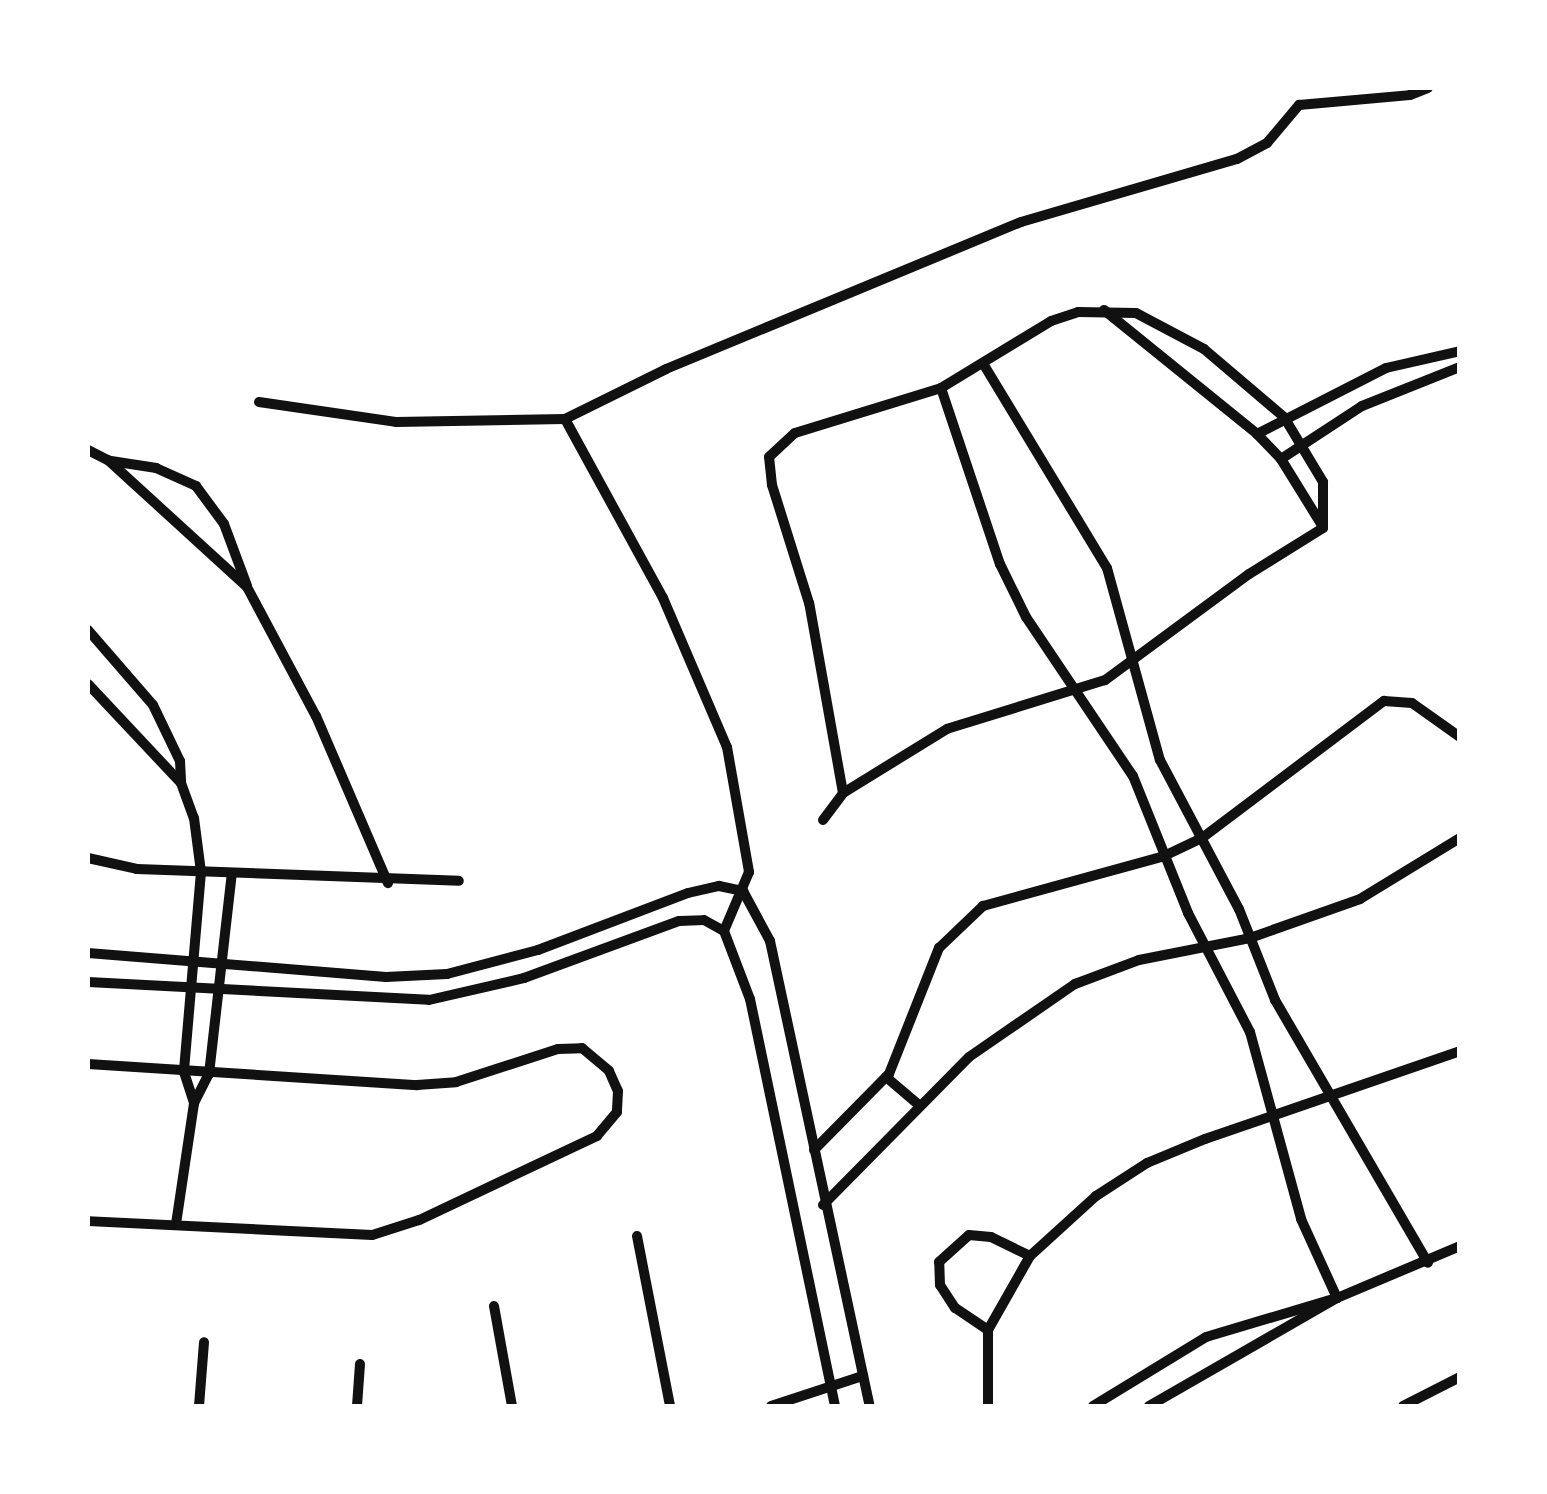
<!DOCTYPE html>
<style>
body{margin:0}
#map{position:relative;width:1547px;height:1494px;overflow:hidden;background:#fff;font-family:Rubik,sans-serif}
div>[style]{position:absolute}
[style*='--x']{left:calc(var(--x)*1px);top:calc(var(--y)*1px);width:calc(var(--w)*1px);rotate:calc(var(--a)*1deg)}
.minor>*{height:10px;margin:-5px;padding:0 5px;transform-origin:5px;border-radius:5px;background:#111}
span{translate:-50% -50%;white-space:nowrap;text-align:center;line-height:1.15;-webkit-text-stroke:8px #fff;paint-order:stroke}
.frame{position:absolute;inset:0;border:90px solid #fff;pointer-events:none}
</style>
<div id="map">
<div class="minor">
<i style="--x:1104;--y:310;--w:197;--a:39"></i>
<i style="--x:1257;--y:434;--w:35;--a:46"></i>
<i style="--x:1281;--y:459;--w:80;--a:58.3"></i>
<i style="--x:1078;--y:312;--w:58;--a:1"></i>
<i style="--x:1136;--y:313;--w:77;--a:27.9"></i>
<i style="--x:1204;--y:349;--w:105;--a:40.4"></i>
<i style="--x:1284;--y:417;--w:76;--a:59"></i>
<i style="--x:1323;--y:482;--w:46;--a:90"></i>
<i style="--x:1323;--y:528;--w:87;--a:148.1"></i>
<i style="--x:1249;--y:574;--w:179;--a:143.6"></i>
<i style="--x:1105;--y:680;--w:165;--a:162.8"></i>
<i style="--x:947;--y:729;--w:122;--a:148.4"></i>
<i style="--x:843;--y:793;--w:193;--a:-100.1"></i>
<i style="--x:809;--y:603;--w:124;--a:-107.4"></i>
<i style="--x:772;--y:485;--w:28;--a:-96"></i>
<i style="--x:769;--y:457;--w:35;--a:-43"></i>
<i style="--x:795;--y:433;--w:153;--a:-17.1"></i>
<i style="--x:941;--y:388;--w:129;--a:-31.3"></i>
<i style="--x:1051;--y:321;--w:28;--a:-18"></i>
<i style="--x:984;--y:365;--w:237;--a:58.8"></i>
<i style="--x:1107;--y:568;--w:199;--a:74.6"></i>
<i style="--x:1160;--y:760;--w:169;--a:62.1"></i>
<i style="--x:1239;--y:909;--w:98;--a:68.4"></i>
<i style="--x:1275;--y:1000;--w:304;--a:59.8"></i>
<i style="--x:941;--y:388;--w:186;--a:71.5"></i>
<i style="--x:1000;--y:564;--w:59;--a:63.9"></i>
<i style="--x:1026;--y:617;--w:192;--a:56.1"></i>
<i style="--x:1133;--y:776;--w:148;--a:68.1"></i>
<i style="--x:1188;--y:913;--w:134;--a:62.5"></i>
<i style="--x:1250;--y:1032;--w:194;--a:74.7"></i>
<i style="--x:1301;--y:1219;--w:87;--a:65.5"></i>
<i style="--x:1337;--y:1298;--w:217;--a:150.1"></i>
<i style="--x:259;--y:402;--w:138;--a:8.3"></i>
<i style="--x:396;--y:422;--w:169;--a:-1"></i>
<i style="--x:565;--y:419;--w:113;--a:-26.3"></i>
<i style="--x:666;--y:369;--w:384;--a:-22.5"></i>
<i style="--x:1021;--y:222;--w:225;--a:-16.3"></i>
<i style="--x:1237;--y:159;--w:34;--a:-28"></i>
<i style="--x:1267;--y:143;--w:50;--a:-49.9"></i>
<i style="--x:1299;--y:105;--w:111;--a:-5.1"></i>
<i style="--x:1410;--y:95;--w:19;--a:-21"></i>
<i style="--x:565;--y:419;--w:204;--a:61.3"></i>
<i style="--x:663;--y:598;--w:162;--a:66.8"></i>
<i style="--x:727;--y:747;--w:127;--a:80"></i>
<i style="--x:749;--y:872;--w:64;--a:113"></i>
<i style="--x:1257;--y:434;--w:145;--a:-27.1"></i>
<i style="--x:1386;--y:368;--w:76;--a:-12.9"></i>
<i style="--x:88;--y:450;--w:22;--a:27"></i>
<i style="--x:108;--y:460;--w:188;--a:42.4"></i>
<i style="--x:247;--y:587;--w:146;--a:61.9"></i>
<i style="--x:316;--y:716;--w:182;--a:66.7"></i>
<i style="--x:1281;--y:459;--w:97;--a:-33.2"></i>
<i style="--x:1362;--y:406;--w:105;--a:-21.7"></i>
<i style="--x:111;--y:461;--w:46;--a:8.8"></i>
<i style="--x:156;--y:468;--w:44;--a:24.2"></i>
<i style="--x:196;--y:486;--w:47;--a:53.6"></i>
<i style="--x:224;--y:524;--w:66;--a:69.6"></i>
<i style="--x:88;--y:630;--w:99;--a:49.1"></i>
<i style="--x:153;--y:705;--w:62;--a:64.3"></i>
<i style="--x:180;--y:761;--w:22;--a:87"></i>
<i style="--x:88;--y:684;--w:136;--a:46.8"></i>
<i style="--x:181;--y:783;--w:37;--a:70"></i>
<i style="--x:194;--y:818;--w:54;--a:82.6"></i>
<i style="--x:201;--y:872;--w:201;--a:94.9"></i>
<i style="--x:184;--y:1072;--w:33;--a:72"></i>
<i style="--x:823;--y:820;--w:34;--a:-53"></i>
<i style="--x:88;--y:858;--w:50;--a:12.7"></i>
<i style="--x:137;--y:869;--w:322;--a:2.1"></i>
<i style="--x:88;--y:953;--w:299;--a:4.6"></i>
<i style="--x:386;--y:977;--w:61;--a:-2.8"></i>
<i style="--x:447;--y:974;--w:94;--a:-14.8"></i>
<i style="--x:538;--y:950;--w:160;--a:-20.8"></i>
<i style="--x:688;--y:893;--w:32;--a:-13"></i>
<i style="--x:719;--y:886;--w:25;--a:12"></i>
<i style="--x:743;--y:891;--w:57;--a:61.6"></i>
<i style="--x:770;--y:941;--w:476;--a:77.9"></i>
<i style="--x:88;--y:982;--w:341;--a:3"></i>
<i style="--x:429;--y:1000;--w:98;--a:-13"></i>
<i style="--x:524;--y:978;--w:165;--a:-20.2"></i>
<i style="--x:679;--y:921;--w:25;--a:-2"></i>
<i style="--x:704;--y:920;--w:23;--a:29"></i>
<i style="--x:724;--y:931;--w:73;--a:69.1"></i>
<i style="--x:750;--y:999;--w:416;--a:78.2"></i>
<i style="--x:88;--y:1064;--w:330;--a:3.7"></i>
<i style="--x:417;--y:1085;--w:39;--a:-4"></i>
<i style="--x:456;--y:1082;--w:107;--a:-17.9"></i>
<i style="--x:558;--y:1049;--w:24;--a:-2"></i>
<i style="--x:582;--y:1048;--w:35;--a:40"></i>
<i style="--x:609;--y:1071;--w:22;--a:66"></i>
<i style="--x:618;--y:1091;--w:21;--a:93"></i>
<i style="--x:617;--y:1112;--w:31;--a:130"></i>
<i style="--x:597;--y:1136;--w:197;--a:154.7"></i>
<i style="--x:419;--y:1220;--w:49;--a:162.3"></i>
<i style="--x:372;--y:1235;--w:284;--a:-177.2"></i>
<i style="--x:886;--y:1077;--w:43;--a:40.3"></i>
<i style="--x:814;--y:1150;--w:107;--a:-45.4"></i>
<i style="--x:889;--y:1074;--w:136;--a:-68.4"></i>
<i style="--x:939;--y:948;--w:61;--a:-43.7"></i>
<i style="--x:983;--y:906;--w:188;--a:-15.4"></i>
<i style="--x:1164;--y:856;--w:42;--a:-25.3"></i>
<i style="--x:1202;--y:838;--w:228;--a:-37"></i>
<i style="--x:1384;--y:701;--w:28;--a:4"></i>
<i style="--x:1412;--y:703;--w:59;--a:35.3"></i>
<i style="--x:823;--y:1205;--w:208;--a:-45.4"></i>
<i style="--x:969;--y:1057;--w:129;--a:-34.6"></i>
<i style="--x:1075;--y:984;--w:68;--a:-20.6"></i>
<i style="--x:1139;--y:960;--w:113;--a:-11.2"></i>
<i style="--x:1250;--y:938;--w:117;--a:-19.5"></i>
<i style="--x:1360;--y:899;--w:117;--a:-31.4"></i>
<i style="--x:176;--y:1224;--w:122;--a:-81.5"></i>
<i style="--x:194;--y:1103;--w:33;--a:-63"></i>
<i style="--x:209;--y:1074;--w:202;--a:-83.5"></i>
<i style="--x:637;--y:1236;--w:173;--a:79"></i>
<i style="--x:494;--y:1306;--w:102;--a:79.8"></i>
<i style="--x:988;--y:1330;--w:40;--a:-146"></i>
<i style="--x:955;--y:1308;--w:27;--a:-123"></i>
<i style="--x:940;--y:1285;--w:23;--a:-92"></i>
<i style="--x:939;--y:1262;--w:40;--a:-42"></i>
<i style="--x:969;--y:1235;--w:22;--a:5"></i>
<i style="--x:991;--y:1237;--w:43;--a:26"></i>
<i style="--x:199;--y:1406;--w:64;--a:-85.5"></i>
<i style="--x:357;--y:1406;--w:42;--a:-85.9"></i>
<i style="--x:771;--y:1406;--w:97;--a:-18.1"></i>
<i style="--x:988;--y:1406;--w:76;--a:-90"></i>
<i style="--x:988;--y:1330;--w:85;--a:-60.4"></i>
<i style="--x:1030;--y:1256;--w:89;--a:-42.3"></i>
<i style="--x:1096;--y:1196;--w:61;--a:-32.9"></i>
<i style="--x:1147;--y:1163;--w:63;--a:-22.5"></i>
<i style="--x:1205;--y:1139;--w:270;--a:-19"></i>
<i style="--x:1093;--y:1406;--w:132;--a:-31.4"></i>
<i style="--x:1206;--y:1337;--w:137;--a:-16.6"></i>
<i style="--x:1337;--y:1298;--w:134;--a:-22.9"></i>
<i style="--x:1403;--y:1406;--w:64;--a:-27"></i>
</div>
<div class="frame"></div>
</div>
